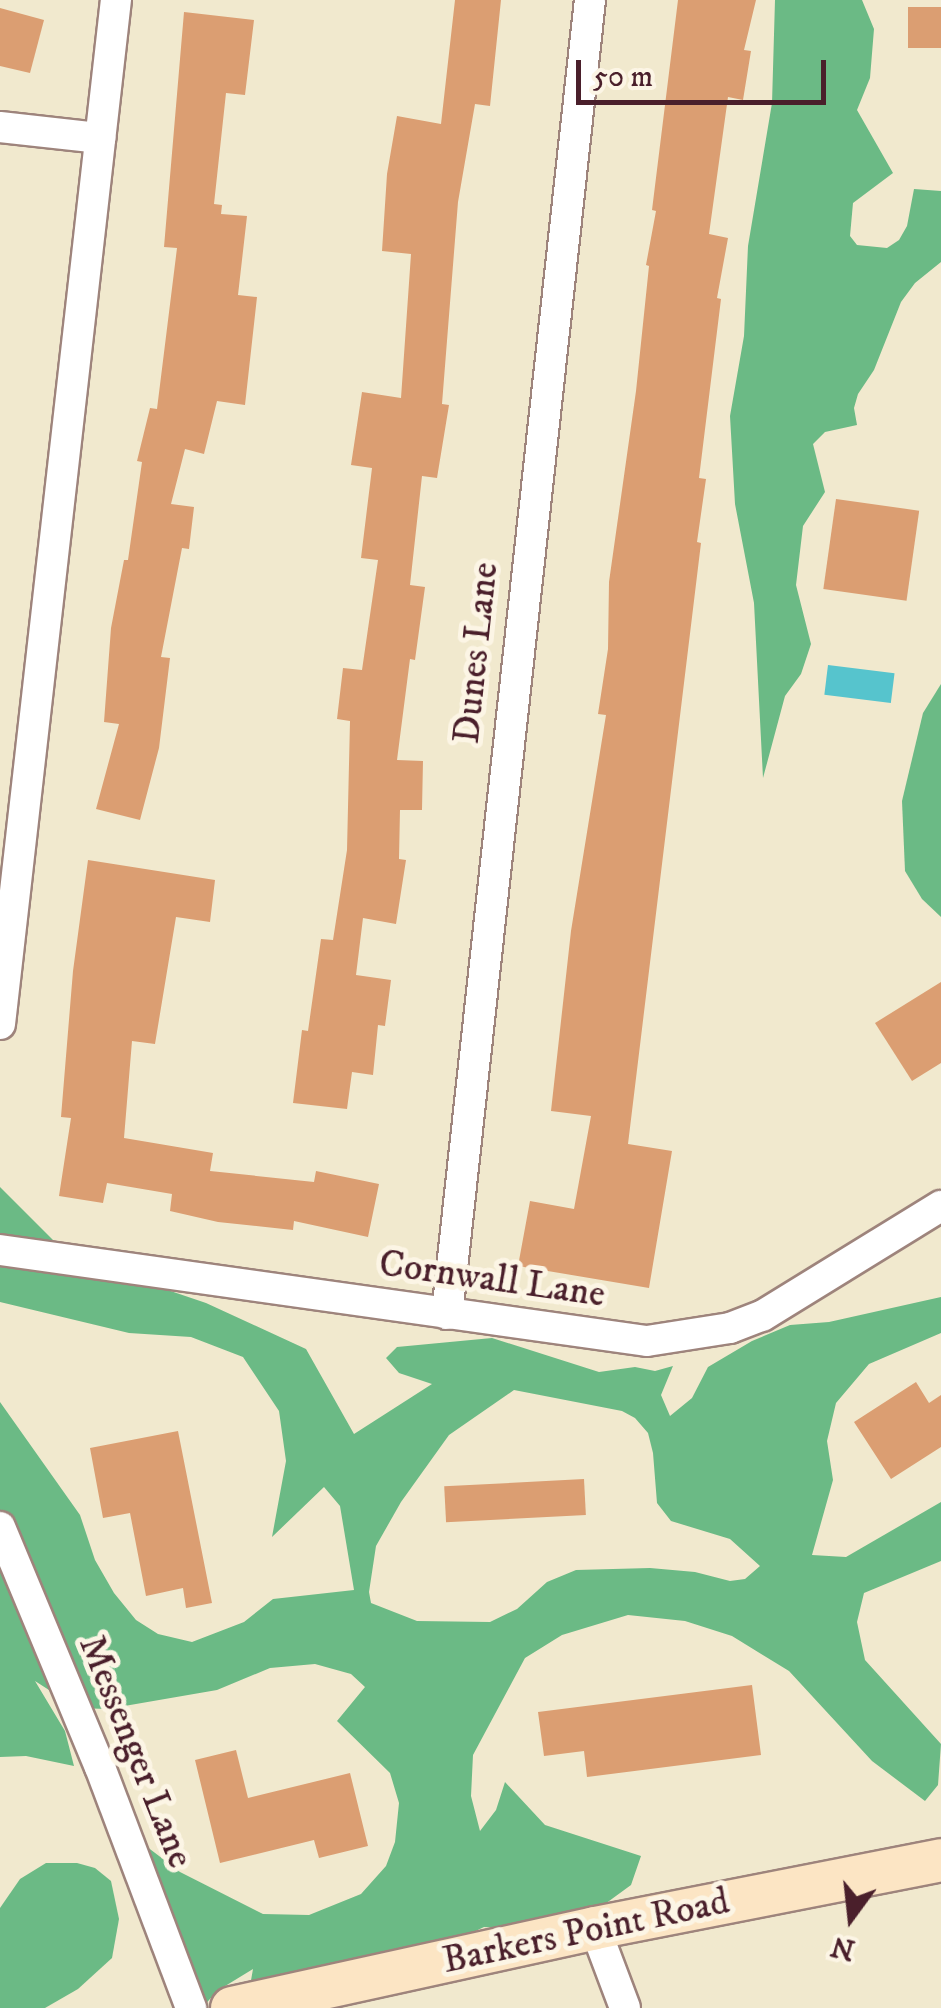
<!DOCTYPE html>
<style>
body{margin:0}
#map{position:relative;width:941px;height:2008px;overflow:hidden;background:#f1e9ce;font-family:"IM FELL DW Pica",serif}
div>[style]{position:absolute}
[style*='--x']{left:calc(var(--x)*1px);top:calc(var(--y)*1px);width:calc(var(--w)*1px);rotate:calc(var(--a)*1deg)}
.forest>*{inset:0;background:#6bba85}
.water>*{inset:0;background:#56c4cd;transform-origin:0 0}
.building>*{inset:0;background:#db9e72;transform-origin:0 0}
.roads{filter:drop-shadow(2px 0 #9e847c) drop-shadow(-2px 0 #9e847c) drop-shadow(0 2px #9e847c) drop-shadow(0 -2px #9e847c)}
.street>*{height:30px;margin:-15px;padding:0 15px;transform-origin:15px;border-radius:15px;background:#fff}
.secondary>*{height:42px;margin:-21px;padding:0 21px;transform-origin:21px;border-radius:21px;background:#fce5c4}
span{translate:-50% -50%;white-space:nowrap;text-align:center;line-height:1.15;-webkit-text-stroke:10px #fcf5e5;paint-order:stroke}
.street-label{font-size:38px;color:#4a1f2b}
.north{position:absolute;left:801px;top:1868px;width:100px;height:100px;-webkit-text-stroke:8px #fcf5e5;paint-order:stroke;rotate:195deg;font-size:28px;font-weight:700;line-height:40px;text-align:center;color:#4a1f2b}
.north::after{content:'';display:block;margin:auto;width:35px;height:45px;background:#4a1f2b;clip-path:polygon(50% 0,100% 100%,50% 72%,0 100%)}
.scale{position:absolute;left:576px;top:60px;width:250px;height:45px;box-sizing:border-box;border:5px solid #4a1f2b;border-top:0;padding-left:12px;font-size:30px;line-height:35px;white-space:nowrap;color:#4a1f2b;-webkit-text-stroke:8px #fcf5e5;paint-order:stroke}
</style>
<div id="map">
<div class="forest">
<i style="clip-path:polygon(775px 0,862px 0,874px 29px,870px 78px,857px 110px,893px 173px,853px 203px,850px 236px,857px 245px,887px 248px,899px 240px,907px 226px,914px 189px,941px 191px,941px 262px,915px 283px,901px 302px,874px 370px,858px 394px,854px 408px,857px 425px,825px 432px,813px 444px,825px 492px,803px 526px,796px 585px,811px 644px,801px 674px,785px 696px,763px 778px,754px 603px,735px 504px,730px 416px,744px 336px,748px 246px,772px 103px)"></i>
<i style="clip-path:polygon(941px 684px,941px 917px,922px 899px,905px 871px,902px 801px,923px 713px)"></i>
<i style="clip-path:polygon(evenodd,0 1187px,70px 1257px,206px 1303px,306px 1349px,354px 1434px,432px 1384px,399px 1373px,386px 1358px,397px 1347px,492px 1338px,599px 1372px,635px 1367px,655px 1371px,673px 1366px,661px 1395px,670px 1416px,692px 1398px,708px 1367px,752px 1341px,790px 1325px,829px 1322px,941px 1297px,941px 1333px,869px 1364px,836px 1403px,827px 1441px,833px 1480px,812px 1555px,846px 1557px,941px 1502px,941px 1561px,864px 1593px,857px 1622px,865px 1660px,941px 1744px,938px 1785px,925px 1801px,872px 1761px,789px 1671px,732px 1636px,685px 1621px,628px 1615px,562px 1635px,525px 1658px,473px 1755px,471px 1796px,480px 1831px,496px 1810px,505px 1782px,545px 1825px,641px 1856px,631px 1885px,594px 1912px,550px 1931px,484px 1927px,455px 1941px,250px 1986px,253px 1969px,217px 1991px,202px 2008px,142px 1843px,180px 1872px,263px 1914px,309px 1915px,361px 1894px,386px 1866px,395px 1842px,399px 1803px,390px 1773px,337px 1721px,365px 1687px,351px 1674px,315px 1664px,270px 1668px,217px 1690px,107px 1709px,77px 1708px,35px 1681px,65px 1731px,74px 1766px,26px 1756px,0 1757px,0 1402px,80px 1515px,95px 1560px,114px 1593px,136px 1620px,158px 1634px,192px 1642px,244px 1622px,273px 1599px,354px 1590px,340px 1506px,324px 1487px,272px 1537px,286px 1461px,279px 1411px,243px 1357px,191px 1337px,129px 1333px,0 1302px,0 1187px,514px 1390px,622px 1411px,635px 1418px,648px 1433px,653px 1453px,657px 1503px,671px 1521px,730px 1539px,760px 1566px,745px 1579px,730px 1581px,695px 1572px,650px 1568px,576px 1570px,547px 1582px,517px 1609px,490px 1622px,417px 1621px,371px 1603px,369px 1592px,376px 1546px,401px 1502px,449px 1435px,514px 1390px)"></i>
<i style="clip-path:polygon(46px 1863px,77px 1863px,95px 1868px,111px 1881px,119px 1919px,112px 1958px,78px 1989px,45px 2008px,0 2008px,0 1908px,20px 1879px)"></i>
</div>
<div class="water">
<i style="left:828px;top:665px;width:67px;height:30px;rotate:7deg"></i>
</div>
<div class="building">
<i style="clip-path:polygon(455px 0,501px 0,490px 106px,475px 104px,458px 202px,442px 404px,449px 405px,437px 478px,422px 476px,410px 585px,425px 587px,415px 660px,410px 659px,397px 760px,423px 761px,422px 810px,400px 810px,399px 859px,406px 860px,396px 924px,363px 918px,356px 975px,391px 980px,385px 1026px,378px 1025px,373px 1075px,352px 1072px,347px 1109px,293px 1103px,302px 1030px,308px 1031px,321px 939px,333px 940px,347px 850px,350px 721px,337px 719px,343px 668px,362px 670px,378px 560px,361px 558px,372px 468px,351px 465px,362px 392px,401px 398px,411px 254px,382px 251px,387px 174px,397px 116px,441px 124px)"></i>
<i style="clip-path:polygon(678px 0,756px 0,744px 50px,751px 51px,743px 100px,728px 97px,709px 234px,728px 238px,717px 298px,721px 299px,699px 478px,706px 479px,697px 542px,701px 543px,628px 1144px,672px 1151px,649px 1288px,518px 1266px,530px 1201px,574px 1209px,591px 1116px,551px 1111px,571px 931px,606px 715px,598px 714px,608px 649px,609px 582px,636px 391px,649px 266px,646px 265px,656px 211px,652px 210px)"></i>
<i style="left:941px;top:7px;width:41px;height:33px;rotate:90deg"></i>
<i style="clip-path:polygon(0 8px,44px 20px,30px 73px,0 66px)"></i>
<i style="clip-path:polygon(184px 12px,254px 20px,245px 95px,226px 93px,214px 204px,222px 205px,221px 214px,247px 216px,238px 295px,257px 297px,245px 405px,217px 401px,204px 454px,185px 449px,171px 504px,194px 507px,189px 549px,182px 548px,161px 657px,170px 658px,159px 748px,140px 820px,96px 809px,119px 724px,104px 722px,111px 628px,124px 560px,128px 560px,142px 462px,137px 461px,150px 408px,157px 409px,177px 248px,164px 247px)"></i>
<i style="left:836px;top:499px;width:84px;height:91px;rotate:8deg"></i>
<i style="clip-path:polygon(88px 860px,215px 880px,210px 922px,176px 917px,155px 1044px,132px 1041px,124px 1138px,213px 1153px,210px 1171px,314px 1182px,316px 1171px,379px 1184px,368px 1237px,294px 1221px,293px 1230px,218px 1222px,170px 1211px,172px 1194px,107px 1183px,103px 1203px,59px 1196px,71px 1118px,61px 1117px,73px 971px)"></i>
<i style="clip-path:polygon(941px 982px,941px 1063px,912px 1081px,875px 1023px)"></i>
<i style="clip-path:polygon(916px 1382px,929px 1403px,941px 1395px,941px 1447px,891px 1479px,854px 1422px)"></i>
<i style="clip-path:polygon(178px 1431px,212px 1603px,186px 1608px,183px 1588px,146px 1596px,130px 1513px,103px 1518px,90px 1448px)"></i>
<i style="left:584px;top:1479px;width:36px;height:140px;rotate:87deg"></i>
<i style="clip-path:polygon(752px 1685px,761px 1755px,587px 1777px,584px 1751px,544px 1756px,538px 1712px)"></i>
<i style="clip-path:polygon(236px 1750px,248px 1798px,350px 1773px,368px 1846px,319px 1858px,314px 1840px,220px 1863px,195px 1760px)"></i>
</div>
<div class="roads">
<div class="street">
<i style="--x:0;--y:127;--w:101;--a:6.3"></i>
<i style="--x:0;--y:1024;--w:1031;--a:-83.54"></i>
<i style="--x:0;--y:1250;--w:653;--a:8.01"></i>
<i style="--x:647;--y:1341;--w:84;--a:-8.9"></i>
<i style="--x:730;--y:1328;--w:34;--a:-21"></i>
<i style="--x:762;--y:1316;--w:210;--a:-31.6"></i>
<i style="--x:447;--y:1314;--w:1322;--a:-83.79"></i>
<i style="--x:0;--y:1527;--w:260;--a:67.4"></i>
<i style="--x:100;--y:1767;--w:258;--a:69.3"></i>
<i style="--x:595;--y:1928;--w:85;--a:69.4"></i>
</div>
<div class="secondary">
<i style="--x:232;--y:2008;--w:372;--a:-12.4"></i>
<i style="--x:595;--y:1928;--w:353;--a:-11.1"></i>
</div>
</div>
<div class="street-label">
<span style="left:477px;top:653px;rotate:-84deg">Dunes Lane</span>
<span style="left:492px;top:1280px;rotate:8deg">Cornwall Lane</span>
<span style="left:135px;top:1752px;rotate:68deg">Messenger Lane</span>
<span style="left:586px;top:1932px;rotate:-12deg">Barkers Point Road</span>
</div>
<div class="north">N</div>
<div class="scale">50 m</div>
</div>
